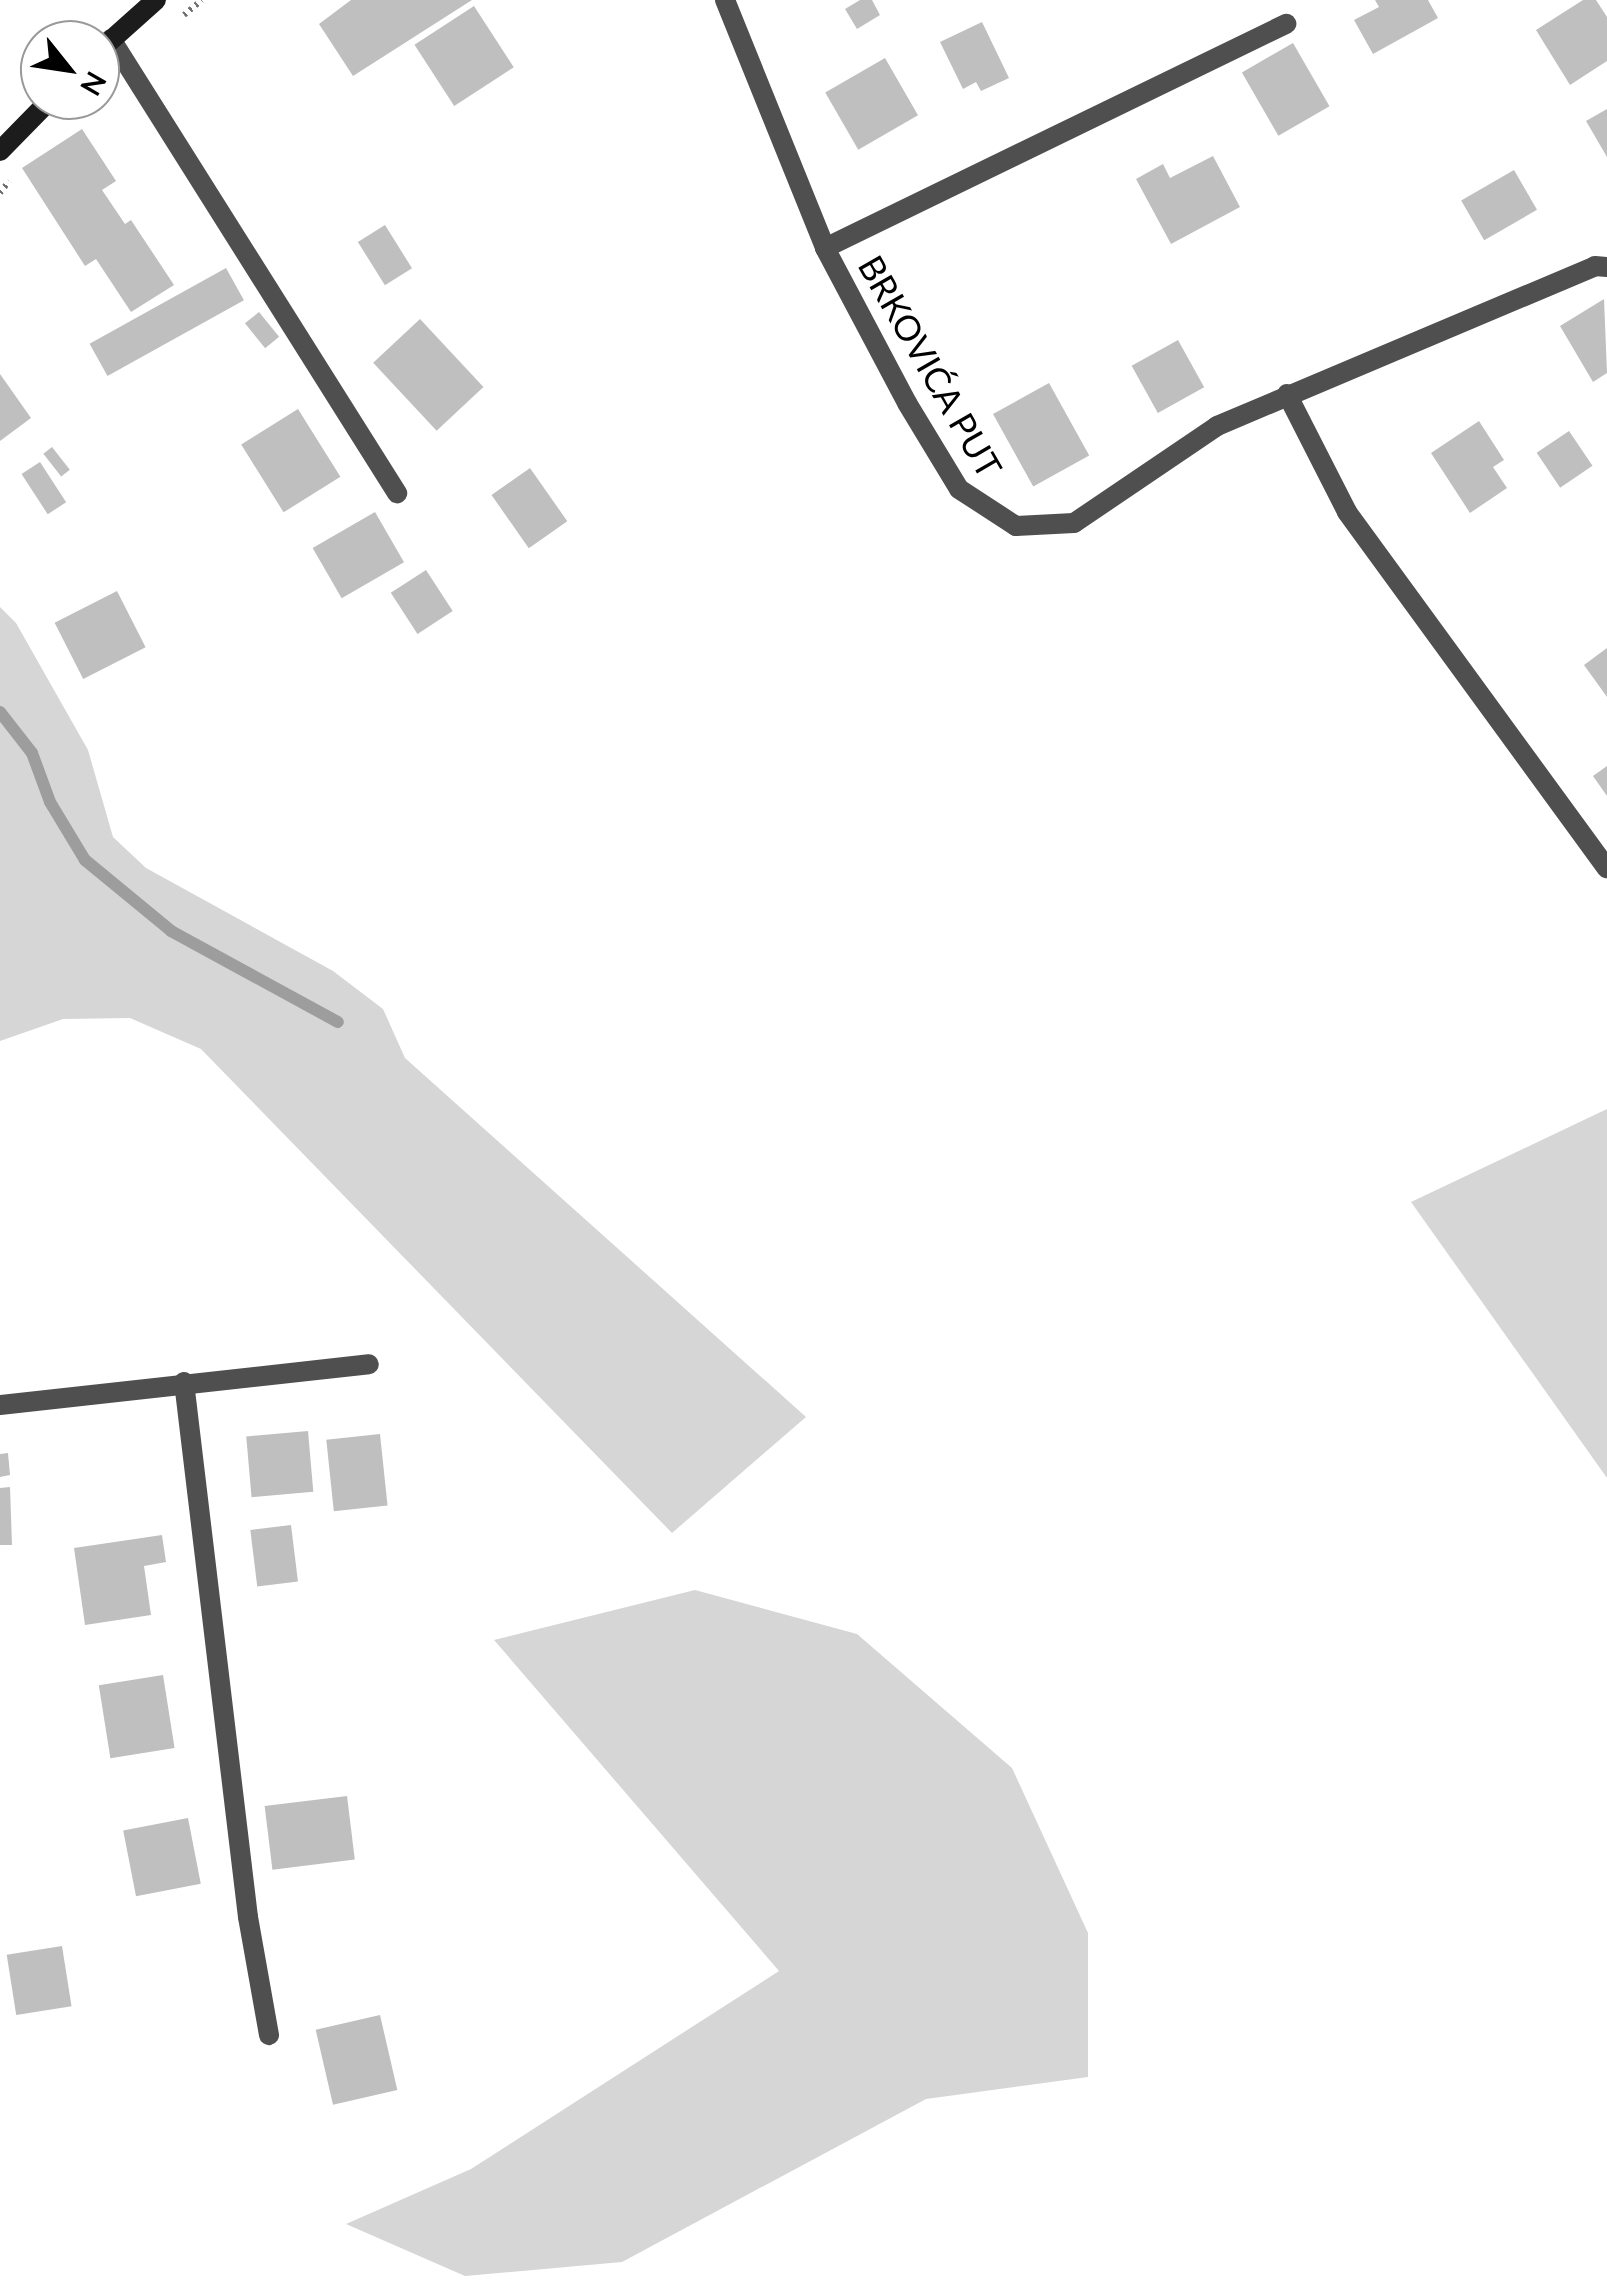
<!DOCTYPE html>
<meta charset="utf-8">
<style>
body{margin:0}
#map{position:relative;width:1607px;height:2286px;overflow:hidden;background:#fff;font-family:Lato,sans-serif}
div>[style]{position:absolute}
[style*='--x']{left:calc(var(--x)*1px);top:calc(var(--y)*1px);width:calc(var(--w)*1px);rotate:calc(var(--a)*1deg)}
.green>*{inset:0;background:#d6d6d6}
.stream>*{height:12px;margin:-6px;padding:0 6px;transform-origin:6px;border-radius:6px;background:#9d9d9d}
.building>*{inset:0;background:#bfbfbf;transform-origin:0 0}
.path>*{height:6px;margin-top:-3px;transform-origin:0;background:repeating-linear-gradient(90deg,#717171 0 2.5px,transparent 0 7.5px)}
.lane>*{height:20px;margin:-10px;padding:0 10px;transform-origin:10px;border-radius:10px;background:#4f4f4f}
.street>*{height:20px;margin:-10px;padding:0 10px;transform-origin:10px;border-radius:10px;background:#4f4f4f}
.secondary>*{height:20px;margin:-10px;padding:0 10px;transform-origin:10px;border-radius:10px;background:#1c1c1c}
span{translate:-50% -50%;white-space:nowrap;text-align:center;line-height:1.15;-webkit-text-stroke:9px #fff;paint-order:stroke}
.street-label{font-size:35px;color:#000}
.north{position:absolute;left:20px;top:20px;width:100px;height:100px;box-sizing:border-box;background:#fff;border:2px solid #999;border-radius:50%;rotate:120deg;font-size:28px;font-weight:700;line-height:40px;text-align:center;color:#000}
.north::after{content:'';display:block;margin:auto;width:35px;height:45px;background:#000;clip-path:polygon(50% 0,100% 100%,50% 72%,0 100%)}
</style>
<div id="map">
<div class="green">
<i style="clip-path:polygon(0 607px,16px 623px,88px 750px,113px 837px,146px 868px,333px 971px,383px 1009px,405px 1058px,806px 1417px,672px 1533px,201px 1049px,130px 1018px,63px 1019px,0 1041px)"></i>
<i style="clip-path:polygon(1607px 1109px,1607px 1478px,1411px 1202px)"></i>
<i style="clip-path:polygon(695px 1590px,857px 1634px,1012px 1768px,1088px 1933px,1088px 2077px,926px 2099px,622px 2262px,465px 2276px,346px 2224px,471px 2169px,779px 1971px,494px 1640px)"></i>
</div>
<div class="stream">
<i style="--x:0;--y:712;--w:52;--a:52"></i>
<i style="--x:32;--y:753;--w:52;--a:69.8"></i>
<i style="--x:50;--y:802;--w:68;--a:58.9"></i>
<i style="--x:85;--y:860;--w:112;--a:39.5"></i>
<i style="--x:171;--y:931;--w:190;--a:28.6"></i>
</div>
<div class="building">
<i style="clip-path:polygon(351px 0,472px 0,353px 76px,319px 24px)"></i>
<i style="clip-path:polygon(860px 0,872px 0,880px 15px,857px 29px,845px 9px)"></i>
<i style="clip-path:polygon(1375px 0,1428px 0,1438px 18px,1373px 54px,1354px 20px,1379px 7px)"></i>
<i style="clip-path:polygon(1583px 0,1596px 0,1607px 17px,1607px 61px,1570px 85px,1536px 30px)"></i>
<i style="left:474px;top:6px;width:73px;height:71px;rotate:57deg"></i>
<i style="clip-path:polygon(982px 22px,1009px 78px,981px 91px,976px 82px,963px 89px,940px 42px)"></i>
<i style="left:1293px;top:43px;width:73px;height:59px;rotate:60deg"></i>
<i style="left:885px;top:58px;width:66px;height:69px;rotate:60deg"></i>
<i style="clip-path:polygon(1607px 109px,1607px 157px,1586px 121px)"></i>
<i style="clip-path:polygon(82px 129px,116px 181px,102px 190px,125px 224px,131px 220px,174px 285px,131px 312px,96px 259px,85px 266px,22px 168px)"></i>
<i style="clip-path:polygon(1213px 156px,1240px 207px,1171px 244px,1136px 179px,1163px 164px,1170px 178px)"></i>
<i style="left:1514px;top:170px;width:46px;height:61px;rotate:60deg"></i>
<i style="left:385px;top:225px;width:51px;height:32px;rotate:58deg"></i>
<i style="left:226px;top:268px;width:37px;height:156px;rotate:61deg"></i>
<i style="clip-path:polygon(1604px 299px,1607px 373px,1593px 382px,1560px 326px)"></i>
<i style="left:259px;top:312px;width:32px;height:18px;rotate:51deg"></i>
<i style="left:420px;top:319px;width:93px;height:64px;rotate:47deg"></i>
<i style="left:1178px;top:340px;width:54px;height:53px;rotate:61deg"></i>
<i style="clip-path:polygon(0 374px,31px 418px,0 441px)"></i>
<i style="left:1049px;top:383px;width:83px;height:64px;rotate:61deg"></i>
<i style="left:298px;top:409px;width:80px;height:67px;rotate:58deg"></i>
<i style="clip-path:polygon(1479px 421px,1504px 460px,1493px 467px,1507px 488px,1470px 513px,1431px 453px)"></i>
<i style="left:1569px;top:431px;width:42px;height:39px;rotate:56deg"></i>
<i style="left:52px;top:447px;width:29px;height:11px;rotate:52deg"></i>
<i style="left:40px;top:462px;width:48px;height:22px;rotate:57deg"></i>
<i style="left:530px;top:468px;width:65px;height:47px;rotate:55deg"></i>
<i style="left:375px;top:512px;width:58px;height:72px;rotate:60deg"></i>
<i style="left:426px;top:570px;width:49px;height:42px;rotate:57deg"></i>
<i style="left:117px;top:591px;width:63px;height:70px;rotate:63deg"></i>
<i style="clip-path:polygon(1607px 648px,1607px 697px,1584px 665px)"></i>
<i style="clip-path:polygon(1607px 766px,1607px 796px,1593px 776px)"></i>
<i style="left:308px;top:1431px;width:61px;height:62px;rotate:85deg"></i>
<i style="left:380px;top:1434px;width:72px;height:54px;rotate:84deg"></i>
<i style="clip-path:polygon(8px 1453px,10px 1475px,0 1477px,0 1454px)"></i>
<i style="clip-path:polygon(10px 1487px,12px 1545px,0 1545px,0 1488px)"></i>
<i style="left:291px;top:1525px;width:57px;height:41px;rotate:83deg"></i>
<i style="clip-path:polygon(162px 1535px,166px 1562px,144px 1566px,151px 1615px,85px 1625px,74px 1548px)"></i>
<i style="left:163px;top:1675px;width:74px;height:65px;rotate:81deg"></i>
<i style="left:347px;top:1796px;width:64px;height:83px;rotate:83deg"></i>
<i style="left:188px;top:1818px;width:67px;height:66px;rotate:79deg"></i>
<i style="left:62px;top:1946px;width:61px;height:56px;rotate:81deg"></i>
<i style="left:380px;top:2015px;width:77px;height:66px;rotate:77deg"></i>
</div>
<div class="path">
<i style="--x:184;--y:15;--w:23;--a:-40"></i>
<i style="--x:79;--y:113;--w:18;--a:-45"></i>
<i style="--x:0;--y:193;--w:15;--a:-53"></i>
</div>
<div class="lane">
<i style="--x:111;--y:39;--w:537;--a:57.79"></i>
</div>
<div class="street">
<i style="--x:725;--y:0;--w:267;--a:68"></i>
<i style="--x:825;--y:248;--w:175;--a:62.1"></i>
<i style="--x:907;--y:403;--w:100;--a:58.8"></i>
<i style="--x:959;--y:489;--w:68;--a:33"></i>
<i style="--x:1016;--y:526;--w:58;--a:-3"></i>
<i style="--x:1074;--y:523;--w:173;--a:-34.1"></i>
<i style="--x:1217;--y:426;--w:410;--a:-22.9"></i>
<i style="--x:1595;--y:266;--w:12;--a:5"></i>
<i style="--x:825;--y:248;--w:513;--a:-25.92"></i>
<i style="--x:1287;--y:394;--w:132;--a:63"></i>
<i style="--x:1347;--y:512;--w:441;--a:53.9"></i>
<i style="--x:184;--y:1382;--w:539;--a:83.18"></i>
<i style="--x:248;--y:1917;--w:120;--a:79.9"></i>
<i style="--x:0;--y:1405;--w:371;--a:-6.3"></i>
</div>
<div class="secondary">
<i style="--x:100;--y:50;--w:75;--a:-41.8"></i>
<i style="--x:0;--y:151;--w:71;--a:-45.6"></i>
</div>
<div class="street-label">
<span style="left:931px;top:366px;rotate:60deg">BRKOVIĆA PUT</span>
</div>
<div class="north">N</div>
</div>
